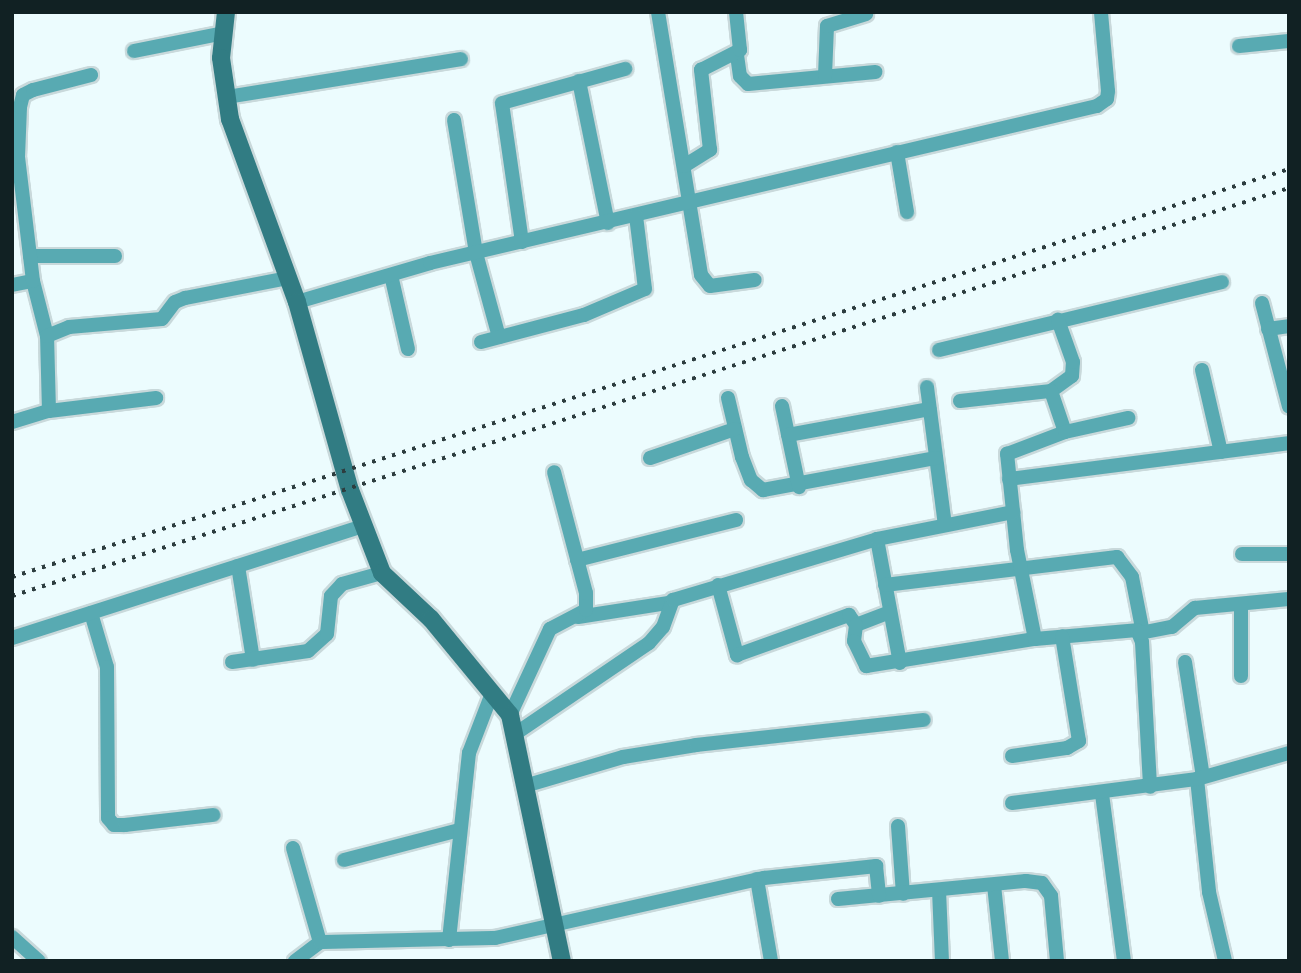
<!DOCTYPE html>
<style>
body{margin:0}
#map{position:relative;width:1301px;height:973px;overflow:hidden;background:#ecfcfe;font-family:"PT Sans",sans-serif}
div>[style]{position:absolute}
[style*='--x']{left:calc(var(--x)*1px);top:calc(var(--y)*1px);width:calc(var(--w)*1px);rotate:calc(var(--a)*1deg)}
.roads{filter:drop-shadow(2px 0 #c9d9db) drop-shadow(-2px 0 #c9d9db) drop-shadow(0 2px #c9d9db) drop-shadow(0 -2px #c9d9db)}
.street>*{height:14px;margin:-7px;padding:0 7px;transform-origin:7px;border-radius:7px;background:#58aab2}
.secondary>*{height:18px;margin:-9px;padding:0 9px;transform-origin:9px;border-radius:9px;background:#317c83}
.rail>*{height:3.5px;margin-top:-1.75px;transform-origin:0;background:repeating-linear-gradient(90deg,#2d3d3f 0 3.5px,transparent 0 10.5px)}
span{translate:-50% -50%;white-space:nowrap;text-align:center;line-height:1.15;-webkit-text-stroke:5px #fff;paint-order:stroke}
.frame{position:absolute;inset:0;border:14px solid #112123;pointer-events:none}
</style>
<div id="map">
<div class="roads">
<div class="street">
<i style="--x:658;--y:12;--w:266;--a:80.7"></i>
<i style="--x:701;--y:275;--w:14;--a:51"></i>
<i style="--x:710;--y:286;--w:45;--a:-7.6"></i>
<i style="--x:1239;--y:46;--w:50;--a:-5.7"></i>
<i style="--x:134;--y:51;--w:92;--a:-11.3"></i>
<i style="--x:737;--y:55;--w:21;--a:82"></i>
<i style="--x:740;--y:76;--w:11;--a:45"></i>
<i style="--x:748;--y:84;--w:128;--a:-5.4"></i>
<i style="--x:825;--y:76;--w:50;--a:-87.7"></i>
<i style="--x:827;--y:26;--w:41;--a:-17.1"></i>
<i style="--x:579;--y:81;--w:145;--a:78.5"></i>
<i style="--x:227;--y:97;--w:237;--a:-9.2"></i>
<i style="--x:454;--y:120;--w:135;--a:80.6"></i>
<i style="--x:476;--y:253;--w:87;--a:74.7"></i>
<i style="--x:897;--y:152;--w:61;--a:80.5"></i>
<i style="--x:684;--y:166;--w:31;--a:-32"></i>
<i style="--x:710;--y:150;--w:81;--a:-96.4"></i>
<i style="--x:701;--y:70;--w:44;--a:-27.1"></i>
<i style="--x:740;--y:50;--w:38;--a:-96"></i>
<i style="--x:522;--y:242;--w:140;--a:-98.2"></i>
<i style="--x:502;--y:103;--w:128;--a:-15.5"></i>
<i style="--x:30;--y:256;--w:85;--a:0"></i>
<i style="--x:391;--y:275;--w:76;--a:77.1"></i>
<i style="--x:12;--y:285;--w:21;--a:-11"></i>
<i style="--x:297;--y:302;--w:139;--a:-16.3"></i>
<i style="--x:430;--y:263;--w:685;--a:-13.25"></i>
<i style="--x:1097;--y:106;--w:12;--a:-35"></i>
<i style="--x:1107;--y:99;--w:8;--a:-83"></i>
<i style="--x:1108;--y:91;--w:79;--a:-95.1"></i>
<i style="--x:1262;--y:303;--w:107;--a:75.4"></i>
<i style="--x:1268;--y:329;--w:21;--a:-8"></i>
<i style="--x:47;--y:336;--w:57;--a:-104.3"></i>
<i style="--x:33;--y:281;--w:125;--a:-96.9"></i>
<i style="--x:18;--y:157;--w:50;--a:-87.7"></i>
<i style="--x:20;--y:107;--w:12;--a:-76"></i>
<i style="--x:23;--y:95;--w:11;--a:-27"></i>
<i style="--x:33;--y:90;--w:60;--a:-14.5"></i>
<i style="--x:481;--y:342;--w:106;--a:-14.7"></i>
<i style="--x:584;--y:315;--w:66;--a:-23.1"></i>
<i style="--x:645;--y:289;--w:74;--a:-97"></i>
<i style="--x:939;--y:350;--w:291;--a:-13.5"></i>
<i style="--x:1202;--y:370;--w:84;--a:77"></i>
<i style="--x:927;--y:387;--w:139;--a:82.6"></i>
<i style="--x:1051;--y:391;--w:26;--a:-36"></i>
<i style="--x:1072;--y:376;--w:14;--a:-86"></i>
<i style="--x:1073;--y:362;--w:45;--a:-109.7"></i>
<i style="--x:728;--y:398;--w:61;--a:76.7"></i>
<i style="--x:742;--y:457;--w:25;--a:69"></i>
<i style="--x:751;--y:480;--w:16;--a:40"></i>
<i style="--x:763;--y:490;--w:176;--a:-10.5"></i>
<i style="--x:960;--y:401;--w:92;--a:-6.3"></i>
<i style="--x:1051;--y:391;--w:43;--a:71.1"></i>
<i style="--x:782;--y:406;--w:83;--a:78.1"></i>
<i style="--x:49;--y:411;--w:108;--a:-6.9"></i>
<i style="--x:12;--y:422;--w:39;--a:-17"></i>
<i style="--x:49;--y:411;--w:75;--a:-91.5"></i>
<i style="--x:47;--y:336;--w:24;--a:-22"></i>
<i style="--x:69;--y:327;--w:93;--a:-4.9"></i>
<i style="--x:162;--y:319;--w:21;--a:-53"></i>
<i style="--x:175;--y:302;--w:11;--a:-22"></i>
<i style="--x:185;--y:298;--w:105;--a:-11"></i>
<i style="--x:788;--y:435;--w:144;--a:-10.4"></i>
<i style="--x:650;--y:458;--w:90;--a:-18.8"></i>
<i style="--x:1009;--y:479;--w:282;--a:-7.3"></i>
<i style="--x:877;--y:539;--w:126;--a:79.5"></i>
<i style="--x:1242;--y:554;--w:47;--a:0"></i>
<i style="--x:577;--y:560;--w:164;--a:-14.1"></i>
<i style="--x:238;--y:566;--w:95;--a:80.9"></i>
<i style="--x:718;--y:585;--w:73;--a:74.8"></i>
<i style="--x:737;--y:655;--w:119;--a:-19.7"></i>
<i style="--x:849;--y:615;--w:12;--a:55"></i>
<i style="--x:885;--y:585;--w:234;--a:-6.9"></i>
<i style="--x:1117;--y:557;--w:25;--a:53"></i>
<i style="--x:1132;--y:577;--w:57;--a:78.9"></i>
<i style="--x:890;--y:612;--w:36;--a:159"></i>
<i style="--x:856;--y:625;--w:16;--a:97"></i>
<i style="--x:854;--y:641;--w:28;--a:64"></i>
<i style="--x:866;--y:666;--w:171;--a:-9.1"></i>
<i style="--x:1035;--y:639;--w:102;--a:-5"></i>
<i style="--x:1137;--y:630;--w:13;--a:67"></i>
<i style="--x:1142;--y:642;--w:145;--a:86.8"></i>
<i style="--x:91;--y:613;--w:56;--a:73.5"></i>
<i style="--x:107;--y:667;--w:151;--a:89.6"></i>
<i style="--x:108;--y:818;--w:9;--a:49"></i>
<i style="--x:114;--y:825;--w:11;--a:0"></i>
<i style="--x:125;--y:825;--w:89;--a:-6.5"></i>
<i style="--x:578;--y:617;--w:90;--a:-8.9"></i>
<i style="--x:1140;--y:633;--w:33;--a:-11"></i>
<i style="--x:1172;--y:627;--w:30;--a:-40"></i>
<i style="--x:1195;--y:608;--w:94;--a:-5.5"></i>
<i style="--x:12;--y:638;--w:369;--a:-17.7"></i>
<i style="--x:1035;--y:639;--w:91;--a:-101.4"></i>
<i style="--x:1017;--y:550;--w:97;--a:-95.9"></i>
<i style="--x:1007;--y:454;--w:62;--a:-20.8"></i>
<i style="--x:1065;--y:432;--w:65;--a:-12.5"></i>
<i style="--x:232;--y:662;--w:77;--a:-8.2"></i>
<i style="--x:308;--y:651;--w:25;--a:-42"></i>
<i style="--x:327;--y:634;--w:38;--a:-84"></i>
<i style="--x:331;--y:596;--w:16;--a:-47"></i>
<i style="--x:342;--y:584;--w:41;--a:-15.4"></i>
<i style="--x:1185;--y:662;--w:116;--a:81.1"></i>
<i style="--x:1241;--y:676;--w:72;--a:-90"></i>
<i style="--x:510;--y:715;--w:95;--a:-65.1"></i>
<i style="--x:550;--y:629;--w:41;--a:-27.8"></i>
<i style="--x:586;--y:610;--w:17;--a:-90"></i>
<i style="--x:586;--y:593;--w:125;--a:-104.8"></i>
<i style="--x:515;--y:734;--w:162;--a:-34.2"></i>
<i style="--x:649;--y:643;--w:21;--a:-49"></i>
<i style="--x:663;--y:627;--w:29;--a:-70"></i>
<i style="--x:673;--y:600;--w:213;--a:-16.6"></i>
<i style="--x:877;--y:539;--w:139;--a:-11.2"></i>
<i style="--x:1012;--y:756;--w:56;--a:-8.3"></i>
<i style="--x:1067;--y:748;--w:14;--a:-30"></i>
<i style="--x:1079;--y:741;--w:106;--a:-99.2"></i>
<i style="--x:1197;--y:779;--w:114;--a:83.9"></i>
<i style="--x:1209;--y:892;--w:71;--a:76.9"></i>
<i style="--x:528;--y:785;--w:99;--a:-16.4"></i>
<i style="--x:623;--y:757;--w:74;--a:-9.3"></i>
<i style="--x:696;--y:745;--w:229;--a:-6.3"></i>
<i style="--x:1102;--y:794;--w:168;--a:82.5"></i>
<i style="--x:1012;--y:803;--w:187;--a:-7.4"></i>
<i style="--x:1197;--y:779;--w:96;--a:-15.8"></i>
<i style="--x:898;--y:826;--w:68;--a:85.8"></i>
<i style="--x:293;--y:848;--w:98;--a:74"></i>
<i style="--x:344;--y:860;--w:119;--a:-14.6"></i>
<i style="--x:757;--y:879;--w:83;--a:80.3"></i>
<i style="--x:994;--y:885;--w:76;--a:84"></i>
<i style="--x:939;--y:890;--w:71;--a:87.6"></i>
<i style="--x:838;--y:899;--w:189;--a:-5.5"></i>
<i style="--x:1026;--y:881;--w:16;--a:7"></i>
<i style="--x:1042;--y:883;--w:16;--a:55"></i>
<i style="--x:1051;--y:896;--w:65;--a:84.7"></i>
<i style="--x:12;--y:937;--w:36;--a:42"></i>
<i style="--x:449;--y:940;--w:188;--a:-83.9"></i>
<i style="--x:469;--y:753;--w:61;--a:-68.9"></i>
<i style="--x:295;--y:961;--w:31;--a:-37"></i>
<i style="--x:320;--y:942;--w:175;--a:-1.3"></i>
<i style="--x:495;--y:938;--w:276;--a:-12.6"></i>
<i style="--x:764;--y:878;--w:113;--a:-6.1"></i>
<i style="--x:876;--y:866;--w:30;--a:84"></i>
</div>
<div class="secondary">
<i style="--x:226;--y:12;--w:46;--a:96.2"></i>
<i style="--x:221;--y:58;--w:62;--a:81.6"></i>
<i style="--x:230;--y:119;--w:195;--a:69.9"></i>
<i style="--x:297;--y:302;--w:195;--a:74.3"></i>
<i style="--x:350;--y:490;--w:89;--a:68.9"></i>
<i style="--x:382;--y:573;--w:67;--a:43.2"></i>
<i style="--x:431;--y:619;--w:124;--a:50.5"></i>
<i style="--x:510;--y:715;--w:251;--a:78.1"></i>
</div>
</div>
<div class="rail">
<i style="--x:12;--y:577;--w:1341;--a:-17.72"></i>
<i style="--x:12;--y:596;--w:1341;--a:-17.72"></i>
</div>
<div class="frame"></div>
</div>
